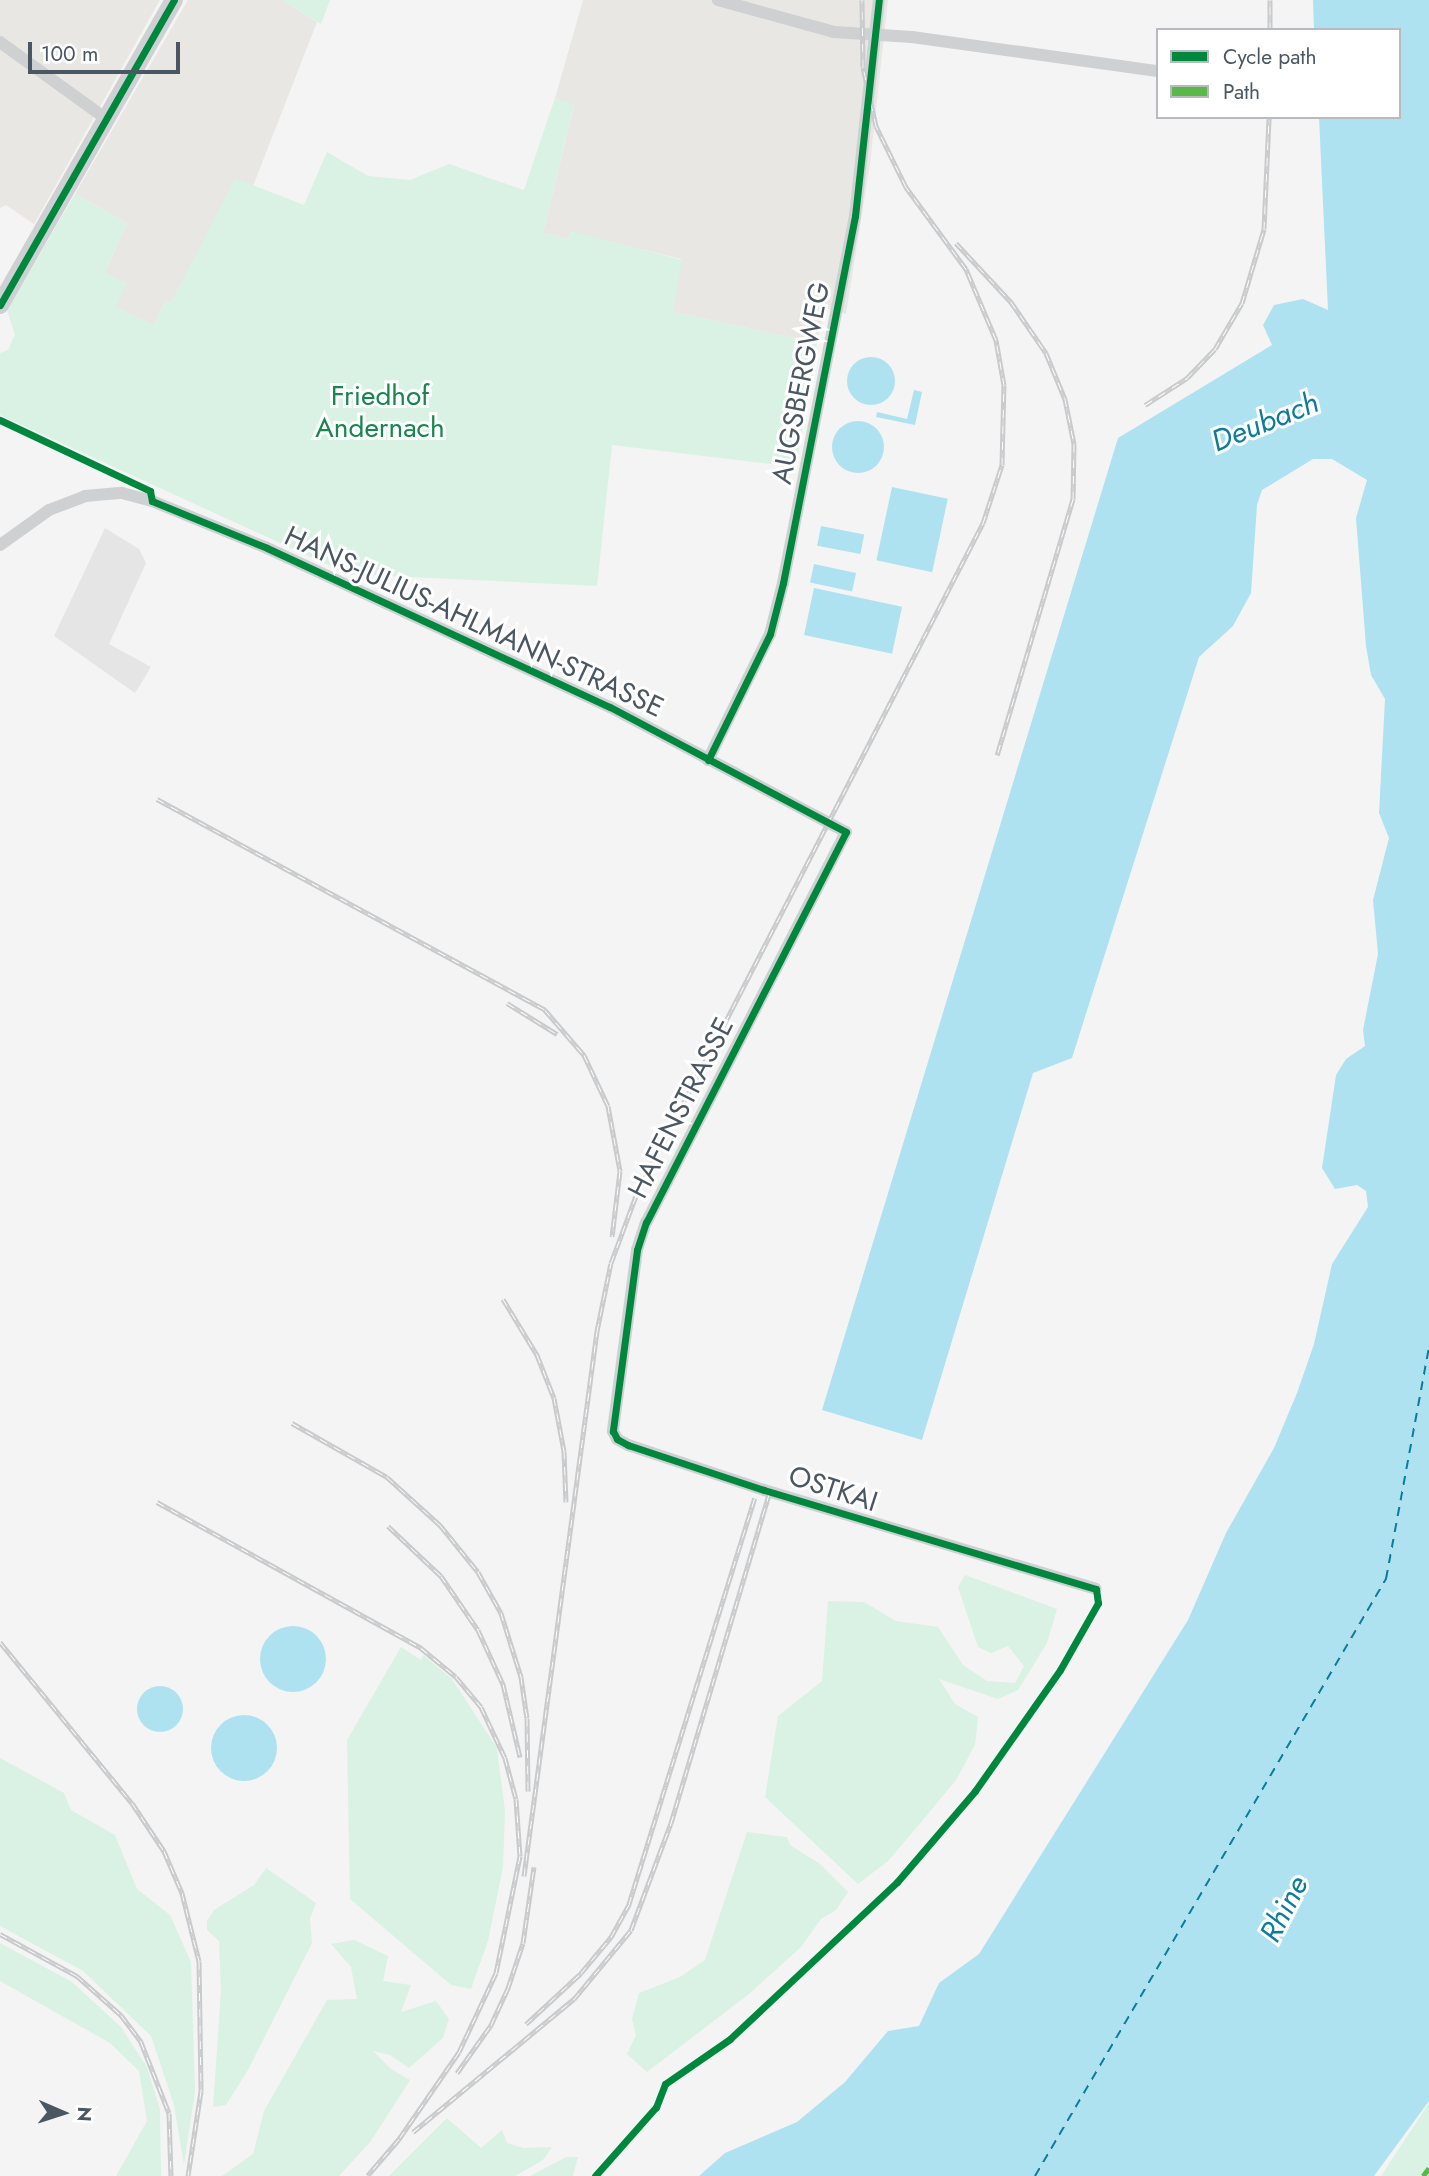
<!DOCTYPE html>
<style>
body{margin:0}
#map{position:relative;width:1429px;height:2176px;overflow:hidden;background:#f4f4f4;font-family:Jost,sans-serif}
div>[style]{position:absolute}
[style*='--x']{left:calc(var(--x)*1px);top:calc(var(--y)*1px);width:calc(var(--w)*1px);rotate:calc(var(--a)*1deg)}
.commercial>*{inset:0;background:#e8e7e3}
.education>*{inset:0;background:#e6e5e6}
.green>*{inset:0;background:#d9f2e3}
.water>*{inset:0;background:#aee2f0;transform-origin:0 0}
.round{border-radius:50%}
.ferry>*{height:2px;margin-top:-1px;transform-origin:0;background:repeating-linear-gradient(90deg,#0c7c9b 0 9px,transparent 0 16px)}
.street>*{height:12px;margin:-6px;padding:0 6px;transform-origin:6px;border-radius:6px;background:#ced0d2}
.secondary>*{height:18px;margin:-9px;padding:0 9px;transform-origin:9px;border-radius:9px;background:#ced0d4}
.rail>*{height:5px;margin-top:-2.5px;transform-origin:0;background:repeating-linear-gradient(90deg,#fff 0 8px,#c9cacc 0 16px);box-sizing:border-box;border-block:2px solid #c9cacc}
.quiet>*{height:5px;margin-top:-2.5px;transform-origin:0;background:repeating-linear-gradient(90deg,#58b947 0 10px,transparent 0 15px)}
.cycleway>*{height:7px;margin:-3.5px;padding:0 3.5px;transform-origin:3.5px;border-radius:3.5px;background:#00873e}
span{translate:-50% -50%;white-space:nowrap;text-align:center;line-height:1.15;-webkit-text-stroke:6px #fff;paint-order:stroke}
.street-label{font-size:28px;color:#4a5661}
.park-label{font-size:28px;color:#17864f}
.water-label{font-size:30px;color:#0c7c9b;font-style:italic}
.legend{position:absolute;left:1156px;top:28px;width:245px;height:91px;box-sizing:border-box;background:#fff;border:2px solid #b7bbc0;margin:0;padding:9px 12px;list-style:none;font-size:21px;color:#4a5661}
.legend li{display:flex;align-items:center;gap:14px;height:35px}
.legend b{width:35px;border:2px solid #b7bbc0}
.north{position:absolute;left:28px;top:2078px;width:70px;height:70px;-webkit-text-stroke:5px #fff;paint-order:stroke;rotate:93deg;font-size:19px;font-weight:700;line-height:28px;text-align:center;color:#4a5661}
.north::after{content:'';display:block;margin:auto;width:24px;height:32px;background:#4a5661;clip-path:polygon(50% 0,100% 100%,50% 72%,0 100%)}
.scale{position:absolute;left:28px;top:42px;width:152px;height:32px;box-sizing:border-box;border:4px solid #4a5661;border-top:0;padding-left:9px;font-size:21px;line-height:24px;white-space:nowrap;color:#4a5661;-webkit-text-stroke:5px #fff;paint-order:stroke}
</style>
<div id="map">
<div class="commercial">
<i style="clip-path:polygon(0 0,160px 0,34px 224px,6px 205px,0 208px)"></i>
<i style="clip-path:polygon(188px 0,282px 0,317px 22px,253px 186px,236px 179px,171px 303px,165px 301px,154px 325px,115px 307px,105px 272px,127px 223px,75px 194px)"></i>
<i style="clip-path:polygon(583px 0,888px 0,870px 164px,846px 314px,825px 308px,817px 343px,673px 312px,681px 259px,571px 232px,568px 239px,543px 233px,574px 105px,555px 98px)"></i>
</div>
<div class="education">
<i style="clip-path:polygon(105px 528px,139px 549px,146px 563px,109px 644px,151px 667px,135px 693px,54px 636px)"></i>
</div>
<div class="green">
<i style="clip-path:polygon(282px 0,330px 0,321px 24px)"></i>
<i style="clip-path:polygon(555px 98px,574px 104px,543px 233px,568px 239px,571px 231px,682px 260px,673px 312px,817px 343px,796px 467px,612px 445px,597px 586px,348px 574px,0 415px,0 353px,8px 350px,15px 335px,7px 310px,75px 194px,127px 223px,105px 272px,127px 283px,116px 307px,154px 325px,165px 301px,171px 303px,235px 178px,304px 205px,327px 152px,368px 176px,410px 180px,449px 164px,524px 190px)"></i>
<i style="clip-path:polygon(965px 1575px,1057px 1609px,1047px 1643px,1018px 1690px,998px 1699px,939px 1679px,955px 1704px,978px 1717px,975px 1745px,956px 1780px,923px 1820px,888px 1861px,858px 1884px,765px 1797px,778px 1716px,822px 1681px,828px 1601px,864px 1602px,896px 1621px,938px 1627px,963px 1665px,987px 1681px,1015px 1683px,1024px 1666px,1008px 1646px,991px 1653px,978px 1647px,958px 1587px)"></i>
<i style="clip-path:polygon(401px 1647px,421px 1660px,423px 1655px,452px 1679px,497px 1748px,505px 1811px,503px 1867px,488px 1941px,471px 1989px,451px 1985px,350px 1899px,347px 1740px)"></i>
<i style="clip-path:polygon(0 1758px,64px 1793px,71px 1810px,115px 1835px,137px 1889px,170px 1915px,191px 1962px,195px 2092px,184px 2165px,174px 2105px,151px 2036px,83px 1971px,0 1926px)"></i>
<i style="clip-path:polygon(747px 1832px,787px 1837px,790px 1845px,820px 1864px,848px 1892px,836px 1910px,821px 1919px,801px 1947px,749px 1994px,647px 2072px,627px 2054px,636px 2035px,632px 2019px,639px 1993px,680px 1977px,705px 1960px)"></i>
<i style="clip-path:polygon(266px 1868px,316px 1903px,310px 1918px,312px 1943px,248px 2070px,226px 2105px,213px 2107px,221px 1991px,219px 1941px,207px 1930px,207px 1921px,214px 1910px,254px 1885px)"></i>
<i style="clip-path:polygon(354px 1940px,388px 1956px,383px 1981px,411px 1985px,401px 2012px,436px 2001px,449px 2019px,443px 2038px,409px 2068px,390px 2055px,373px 2051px,391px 2069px,410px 2080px,371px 2141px,339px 2176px,222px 2176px,253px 2154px,264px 2111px,327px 2000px,357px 1999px,351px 1967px,331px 1944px)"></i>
<i style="clip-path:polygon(0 1943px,72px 1982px,121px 2027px,147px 2067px,160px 2109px,161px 2176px,116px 2176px,147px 2121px,139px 2071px,110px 2043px,0 1981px)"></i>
<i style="clip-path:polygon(1429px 2103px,1429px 2176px,1381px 2176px)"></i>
<i style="clip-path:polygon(447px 2118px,481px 2148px,502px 2130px,507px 2143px,524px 2148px,552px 2147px,543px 2160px,515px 2176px,389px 2176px)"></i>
<i style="clip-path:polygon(566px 2157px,578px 2157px,573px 2176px,530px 2176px)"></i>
</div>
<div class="water">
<i style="clip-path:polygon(1313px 0,1429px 0,1429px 2101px,1374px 2176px,699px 2176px,725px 2153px,797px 2122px,845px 2082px,888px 2031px,919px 2026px,939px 1983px,979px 1954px,1188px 1620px,1226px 1533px,1274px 1448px,1297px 1393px,1314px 1344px,1332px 1264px,1368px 1207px,1366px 1191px,1357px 1185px,1335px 1189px,1322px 1168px,1336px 1075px,1346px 1059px,1365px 1046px,1363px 1030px,1378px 954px,1373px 900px,1389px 838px,1379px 813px,1385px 699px,1371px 675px,1366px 646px,1356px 518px,1367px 480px,1332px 459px,1313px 459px,1262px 490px,1257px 505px,1251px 593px,1233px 626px,1199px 657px,1072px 1058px,1033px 1073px,922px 1440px,822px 1410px,1118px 438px,1272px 345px,1263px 325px,1274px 305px,1303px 299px,1328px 310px,1319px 117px,1399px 117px,1399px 30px,1314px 30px)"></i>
<i class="round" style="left:847px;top:357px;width:48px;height:48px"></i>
<i style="clip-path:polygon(914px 390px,922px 392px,915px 425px,876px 417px,877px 412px,907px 419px)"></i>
<i class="round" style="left:832px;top:421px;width:52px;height:52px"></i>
<i style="left:892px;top:487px;width:57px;height:75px;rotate:12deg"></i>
<i style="left:821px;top:526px;width:44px;height:20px;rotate:11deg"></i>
<i style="left:814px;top:564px;width:43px;height:19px;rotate:12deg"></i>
<i style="left:814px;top:588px;width:90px;height:48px;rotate:12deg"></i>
<i class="round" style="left:260px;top:1626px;width:66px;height:66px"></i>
<i class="round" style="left:137px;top:1686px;width:46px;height:46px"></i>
<i class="round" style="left:211px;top:1715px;width:66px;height:66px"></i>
</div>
<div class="ferry">
<i style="--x:1035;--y:2176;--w:693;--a:-59.55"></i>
<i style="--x:1386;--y:1579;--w:237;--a:-79.5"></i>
</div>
<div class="street">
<i style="--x:718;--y:0;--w:120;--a:15.4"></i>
<i style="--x:834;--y:32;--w:78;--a:3.7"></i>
<i style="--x:912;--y:37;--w:248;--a:7.9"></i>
<i style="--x:0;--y:42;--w:130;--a:35.9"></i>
<i style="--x:0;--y:545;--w:60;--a:-35.5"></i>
<i style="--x:49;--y:510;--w:39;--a:-21"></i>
<i style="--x:85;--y:496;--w:37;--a:-5"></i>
<i style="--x:122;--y:493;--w:31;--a:15"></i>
<i style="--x:152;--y:501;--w:124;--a:22.2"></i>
<i style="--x:267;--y:548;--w:378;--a:24.9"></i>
<i style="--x:610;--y:707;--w:267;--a:27.9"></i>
<i style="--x:846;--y:832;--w:438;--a:117.1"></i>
<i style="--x:646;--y:1222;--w:29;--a:108"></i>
<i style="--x:637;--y:1250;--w:183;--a:97.6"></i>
<i style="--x:613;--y:1431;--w:9;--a:63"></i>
<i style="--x:617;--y:1439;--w:13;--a:29"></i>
<i style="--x:628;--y:1445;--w:143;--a:18.3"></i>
<i style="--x:764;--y:1490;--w:346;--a:16.6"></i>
<i style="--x:708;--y:760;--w:140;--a:-63.8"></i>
<i style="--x:770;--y:634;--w:53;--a:-75.7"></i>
<i style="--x:783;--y:583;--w:374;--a:-78.9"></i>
<i style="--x:855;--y:216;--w:217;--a:-83.7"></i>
</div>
<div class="secondary">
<i style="--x:0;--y:305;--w:351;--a:-60.3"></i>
</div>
<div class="rail">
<i style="--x:1270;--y:30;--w:30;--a:-90"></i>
<i style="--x:956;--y:243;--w:81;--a:47"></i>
<i style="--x:1011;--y:302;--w:62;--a:55.5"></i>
<i style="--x:1046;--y:353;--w:50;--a:67.6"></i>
<i style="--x:1065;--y:399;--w:46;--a:78.7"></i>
<i style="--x:1074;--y:444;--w:55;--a:91"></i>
<i style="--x:1073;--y:499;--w:267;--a:106.5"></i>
<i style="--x:1145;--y:405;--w:50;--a:-32.7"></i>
<i style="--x:1187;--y:378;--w:40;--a:-46"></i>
<i style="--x:1215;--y:349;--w:53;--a:-59.6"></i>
<i style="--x:1242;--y:303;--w:77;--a:-73.4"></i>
<i style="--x:1264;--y:229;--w:112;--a:-87.4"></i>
<i style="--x:157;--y:799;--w:442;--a:28.5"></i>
<i style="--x:545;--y:1010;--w:60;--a:49.1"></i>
<i style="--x:584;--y:1055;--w:56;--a:64.8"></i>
<i style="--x:608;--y:1106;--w:66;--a:79.5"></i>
<i style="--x:620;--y:1171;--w:66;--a:96.9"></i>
<i style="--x:507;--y:1003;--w:59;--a:31.8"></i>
<i style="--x:503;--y:1299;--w:66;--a:58.7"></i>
<i style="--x:537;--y:1355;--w:46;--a:68.4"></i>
<i style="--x:554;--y:1398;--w:54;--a:79.3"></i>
<i style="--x:564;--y:1451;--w:51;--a:87.8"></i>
<i style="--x:292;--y:1423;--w:109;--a:29.6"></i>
<i style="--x:387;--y:1477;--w:72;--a:42.2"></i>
<i style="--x:440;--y:1525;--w:60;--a:51"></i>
<i style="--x:478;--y:1572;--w:47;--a:60.7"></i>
<i style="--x:501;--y:1613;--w:67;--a:72.6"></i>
<i style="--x:521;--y:1677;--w:41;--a:81.7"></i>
<i style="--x:527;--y:1718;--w:73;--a:89.2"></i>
<i style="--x:157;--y:1502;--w:302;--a:28.9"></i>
<i style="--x:421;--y:1648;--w:45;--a:39.6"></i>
<i style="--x:456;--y:1677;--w:39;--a:50"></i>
<i style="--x:481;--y:1707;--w:56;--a:64.8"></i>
<i style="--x:505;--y:1758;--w:42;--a:75"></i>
<i style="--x:516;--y:1799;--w:57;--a:86"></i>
<i style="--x:520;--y:1856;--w:119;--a:101.6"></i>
<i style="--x:496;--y:1973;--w:87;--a:115.1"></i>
<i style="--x:459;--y:2052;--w:106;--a:124.6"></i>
<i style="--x:399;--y:2139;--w:48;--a:130.7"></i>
<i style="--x:388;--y:1526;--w:73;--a:43.3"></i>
<i style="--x:441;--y:1576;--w:65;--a:55.6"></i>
<i style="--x:478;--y:1630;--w:60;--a:65.2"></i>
<i style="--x:503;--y:1684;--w:75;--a:76.9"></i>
<i style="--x:0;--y:1642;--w:208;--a:50.7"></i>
<i style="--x:132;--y:1803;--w:58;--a:56.3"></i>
<i style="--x:164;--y:1851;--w:46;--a:66.8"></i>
<i style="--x:182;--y:1893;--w:70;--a:76"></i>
<i style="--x:199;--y:1961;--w:130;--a:89.1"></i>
<i style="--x:201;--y:2091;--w:86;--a:98.7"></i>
<i style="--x:524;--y:1876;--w:550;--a:-82.37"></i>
<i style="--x:597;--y:1331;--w:69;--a:-78.4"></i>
<i style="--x:611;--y:1263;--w:75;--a:-69.6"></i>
<i style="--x:637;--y:1193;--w:754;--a:-62.69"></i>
<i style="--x:983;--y:523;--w:61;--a:-71.9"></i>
<i style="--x:1002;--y:465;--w:80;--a:-88.6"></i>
<i style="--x:1004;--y:385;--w:46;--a:-100.1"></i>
<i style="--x:996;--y:340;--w:77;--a:-112.9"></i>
<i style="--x:966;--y:269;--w:102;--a:-126.2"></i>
<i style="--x:906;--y:187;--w:68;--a:-116.2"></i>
<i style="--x:876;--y:126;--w:60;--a:-102.4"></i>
<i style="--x:863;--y:67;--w:67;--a:-90.9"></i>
<i style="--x:0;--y:1934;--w:88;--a:28.6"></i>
<i style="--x:77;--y:1976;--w:59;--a:41.6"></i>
<i style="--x:121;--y:2015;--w:34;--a:53"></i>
<i style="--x:141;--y:2042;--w:76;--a:68.5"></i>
<i style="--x:169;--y:2113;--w:63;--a:88.2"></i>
<i style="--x:526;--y:2024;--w:75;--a:-42.8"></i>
<i style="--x:581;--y:1973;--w:47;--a:-50.2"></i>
<i style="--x:611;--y:1937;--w:38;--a:-61"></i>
<i style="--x:629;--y:1904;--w:425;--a:-72.8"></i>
<i style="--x:457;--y:2073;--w:59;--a:-54.7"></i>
<i style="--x:491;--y:2025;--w:41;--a:-65.3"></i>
<i style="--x:508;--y:1988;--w:47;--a:-71.6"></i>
<i style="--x:523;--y:1943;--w:77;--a:-81.8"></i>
<i style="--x:413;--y:2132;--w:209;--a:-39.6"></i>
<i style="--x:574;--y:1999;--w:89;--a:-50.4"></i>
<i style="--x:631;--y:1930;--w:114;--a:-69.5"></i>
<i style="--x:671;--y:1823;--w:346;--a:-73.4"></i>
</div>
<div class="quiet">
<i style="--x:1423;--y:2176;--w:10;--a:-53"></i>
</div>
<div class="cycleway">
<i style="--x:0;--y:305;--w:351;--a:-60.3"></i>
<i style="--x:0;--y:420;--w:166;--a:25.3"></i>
<i style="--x:150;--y:491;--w:10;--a:79"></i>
<i style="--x:152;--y:501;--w:124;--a:22.2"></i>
<i style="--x:267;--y:548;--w:378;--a:24.9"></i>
<i style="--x:610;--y:707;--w:267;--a:27.9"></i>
<i style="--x:846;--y:832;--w:438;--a:117.1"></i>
<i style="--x:646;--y:1222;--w:29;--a:108"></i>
<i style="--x:637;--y:1250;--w:183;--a:97.6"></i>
<i style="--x:613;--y:1431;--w:9;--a:63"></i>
<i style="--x:617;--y:1439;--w:13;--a:29"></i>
<i style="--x:628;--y:1445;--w:143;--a:18.3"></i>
<i style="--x:764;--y:1490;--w:346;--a:16.6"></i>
<i style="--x:1096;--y:1589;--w:14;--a:82"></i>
<i style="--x:1098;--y:1603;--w:77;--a:119.6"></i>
<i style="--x:1060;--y:1670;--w:148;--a:125.1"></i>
<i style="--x:975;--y:1791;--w:120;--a:130.6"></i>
<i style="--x:897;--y:1882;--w:229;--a:136.8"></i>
<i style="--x:730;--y:2039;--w:79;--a:145.3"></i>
<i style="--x:665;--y:2084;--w:25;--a:111"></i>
<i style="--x:656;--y:2107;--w:92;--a:131.5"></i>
<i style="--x:708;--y:760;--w:140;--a:-63.8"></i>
<i style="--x:770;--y:634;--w:53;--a:-75.7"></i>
<i style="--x:783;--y:583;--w:374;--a:-78.9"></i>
<i style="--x:855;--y:216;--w:217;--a:-83.7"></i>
</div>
<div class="street-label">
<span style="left:801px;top:383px;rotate:-79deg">AUGSBERGWEG</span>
<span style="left:474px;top:622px;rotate:25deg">HANS-JULIUS-AHLMANN-STRASSE</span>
<span style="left:681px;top:1108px;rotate:-63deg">HAFENSTRASSE</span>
<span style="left:833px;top:1489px;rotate:18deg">OSTKAI</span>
</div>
<div class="park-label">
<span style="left:380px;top:412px">Friedhof<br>Andernach</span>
</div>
<div class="water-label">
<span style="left:1265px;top:422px;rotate:-22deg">Deubach</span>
<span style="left:1284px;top:1909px;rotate:-63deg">Rhine</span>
</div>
<ul class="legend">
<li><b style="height:9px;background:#00873e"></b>Cycle path</li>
<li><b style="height:9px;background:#58b947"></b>Path</li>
</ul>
<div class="north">N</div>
<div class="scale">100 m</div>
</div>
